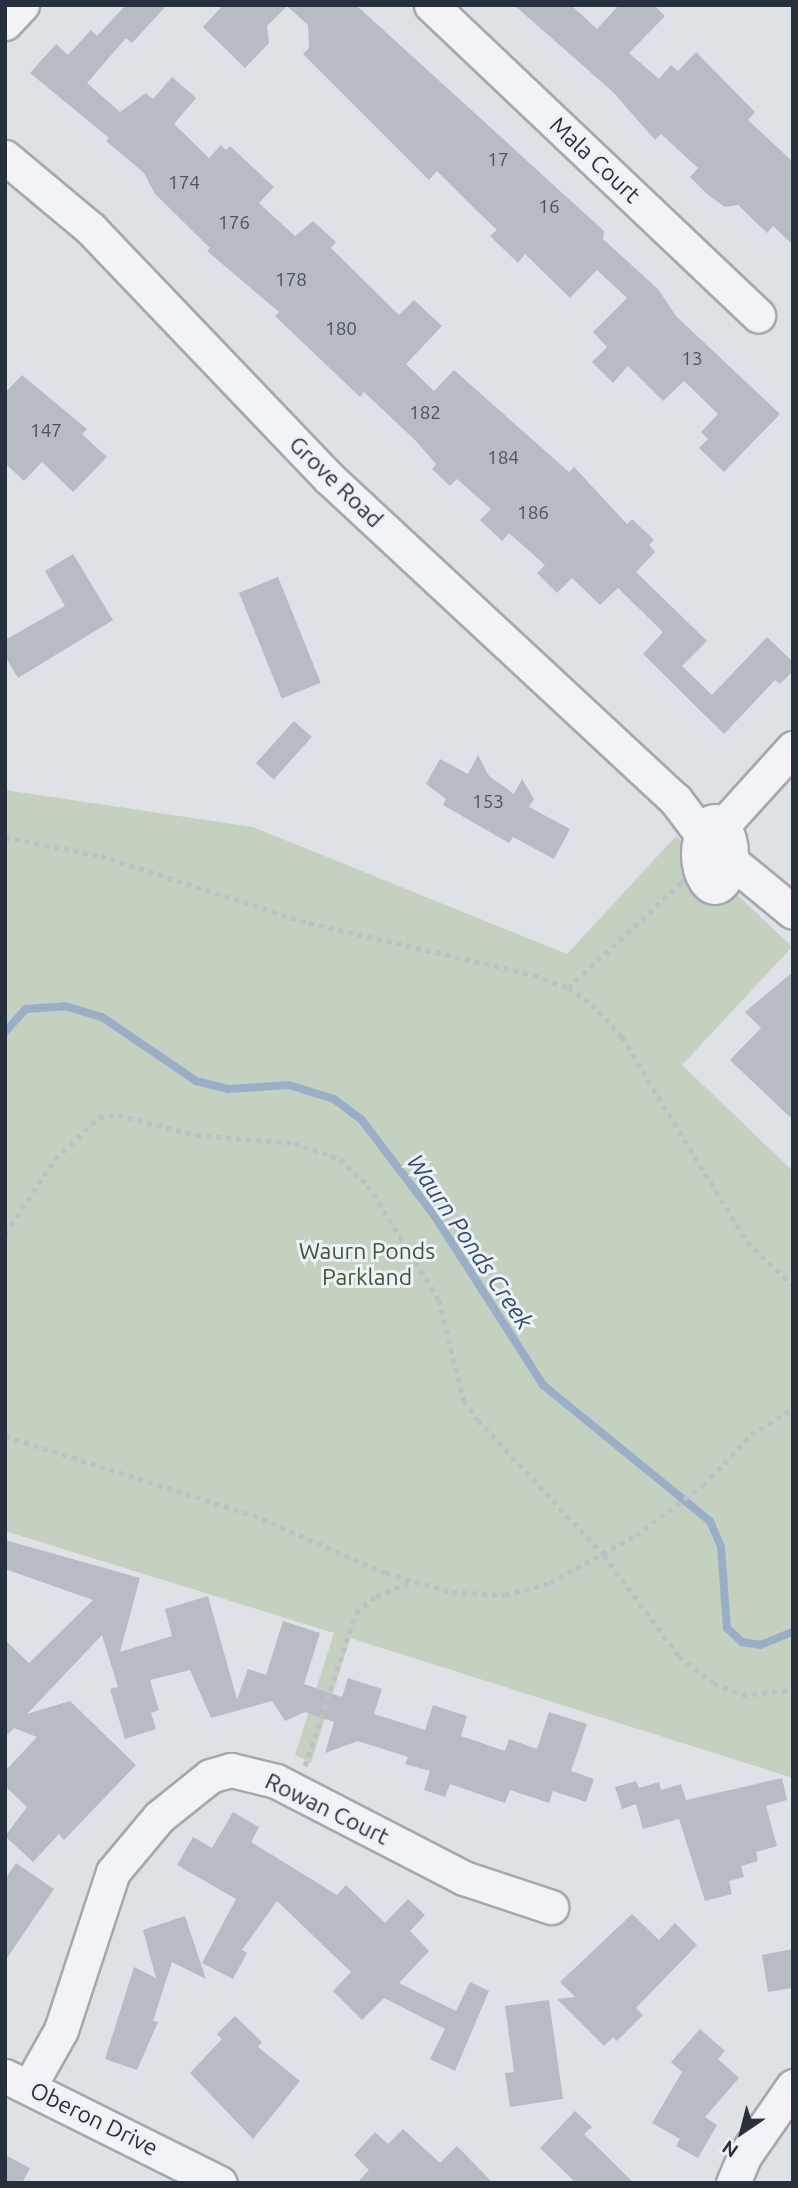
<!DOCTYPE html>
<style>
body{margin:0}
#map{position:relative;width:798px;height:2188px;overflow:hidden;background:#dee2e7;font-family:Ubuntu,sans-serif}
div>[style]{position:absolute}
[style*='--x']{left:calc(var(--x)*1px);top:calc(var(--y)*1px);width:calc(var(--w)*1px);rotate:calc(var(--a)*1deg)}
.green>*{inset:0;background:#c4d1c0}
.stream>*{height:8px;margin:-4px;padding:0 4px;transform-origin:4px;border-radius:4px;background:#9aafc7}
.building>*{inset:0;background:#b6bbc4;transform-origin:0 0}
.path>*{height:4.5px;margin-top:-2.25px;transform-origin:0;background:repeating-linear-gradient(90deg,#bdc0c6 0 5px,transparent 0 10px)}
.roads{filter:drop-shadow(2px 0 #a4a9b1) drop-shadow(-2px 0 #a4a9b1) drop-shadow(0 2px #a4a9b1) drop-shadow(0 -2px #a4a9b1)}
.minor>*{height:33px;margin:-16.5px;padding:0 16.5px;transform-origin:16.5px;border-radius:16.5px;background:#f1f3f6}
.minor>.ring{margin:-16.5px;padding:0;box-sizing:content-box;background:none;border:33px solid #f1f3f6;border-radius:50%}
span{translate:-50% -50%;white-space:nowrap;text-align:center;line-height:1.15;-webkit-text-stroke:6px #eef1f5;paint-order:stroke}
.number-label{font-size:19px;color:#4c5360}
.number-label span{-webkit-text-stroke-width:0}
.street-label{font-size:23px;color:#28303e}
.park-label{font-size:23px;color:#3c5935}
.water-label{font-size:24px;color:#334e71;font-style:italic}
.frame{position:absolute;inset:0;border:7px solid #28303e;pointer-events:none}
.north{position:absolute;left:707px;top:2097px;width:70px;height:70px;-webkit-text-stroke:5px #eef1f5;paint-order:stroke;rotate:215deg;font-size:19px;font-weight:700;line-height:28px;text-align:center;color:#28303e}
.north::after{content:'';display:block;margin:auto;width:24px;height:32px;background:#28303e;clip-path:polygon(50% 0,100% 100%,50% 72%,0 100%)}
</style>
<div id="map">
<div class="green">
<i style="clip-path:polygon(5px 790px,253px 827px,567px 954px,676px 836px,792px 947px,682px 1065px,793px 1171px,793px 1778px,350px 1638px,311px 1763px,295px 1755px,334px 1633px,5px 1531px)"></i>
</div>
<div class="stream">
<i style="--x:5;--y:1032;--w:31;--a:-48"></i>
<i style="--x:26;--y:1009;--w:39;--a:-4"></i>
<i style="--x:65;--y:1006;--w:39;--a:17"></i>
<i style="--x:102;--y:1017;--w:114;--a:34.2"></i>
<i style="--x:196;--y:1081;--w:33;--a:14"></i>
<i style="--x:228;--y:1089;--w:61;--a:-3.8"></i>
<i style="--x:289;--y:1085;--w:47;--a:17.3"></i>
<i style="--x:334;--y:1099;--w:34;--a:37"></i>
<i style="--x:361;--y:1119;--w:121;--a:52.8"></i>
<i style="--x:434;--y:1215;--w:202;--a:57.3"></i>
<i style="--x:543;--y:1385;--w:215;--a:39.2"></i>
<i style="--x:710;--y:1521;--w:28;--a:67"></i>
<i style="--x:721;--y:1547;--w:81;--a:85.8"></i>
<i style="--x:727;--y:1628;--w:21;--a:43"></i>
<i style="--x:742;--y:1642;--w:18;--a:9"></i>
<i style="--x:760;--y:1645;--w:35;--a:-22"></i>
</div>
<div class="building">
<i style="clip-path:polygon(126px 5px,167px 5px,132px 43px,126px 38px,87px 83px,120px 112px,146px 93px,153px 99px,172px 77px,196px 98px,174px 124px,209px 158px,221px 145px,226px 150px,230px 146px,274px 187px,259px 203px,295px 236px,313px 221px,336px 242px,331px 248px,399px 315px,414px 300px,442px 326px,406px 364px,434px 391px,454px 370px,569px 472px,574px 467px,627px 524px,632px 519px,654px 540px,649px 545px,655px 552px,636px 572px,707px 641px,682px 666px,712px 695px,767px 637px,793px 662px,793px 671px,780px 684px,775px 680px,724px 734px,643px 654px,663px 632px,618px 588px,600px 605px,572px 578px,557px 593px,537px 573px,545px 565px,509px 533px,502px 541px,480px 520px,491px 509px,457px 479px,450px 486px,432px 469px,436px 464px,415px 440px,364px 392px,360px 397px,275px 316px,279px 312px,207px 251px,210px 248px,155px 194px,144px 173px,106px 141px,109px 138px,30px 73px,56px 44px,68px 55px,91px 30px,97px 36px)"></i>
<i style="clip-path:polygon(223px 5px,356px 5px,604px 231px,603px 239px,658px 289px,676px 316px,780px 414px,724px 472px,699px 448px,708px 439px,701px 432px,718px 414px,684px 381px,663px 401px,628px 366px,613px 383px,592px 362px,607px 347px,593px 332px,627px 298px,597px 270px,570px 298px,525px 254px,518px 263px,490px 236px,497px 230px,476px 210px,437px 171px,429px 180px,303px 54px,309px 48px,308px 25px,287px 6px,267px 26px,269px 43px,245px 68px,203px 27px)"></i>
<i style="clip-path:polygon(514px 5px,571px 5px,597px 29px,619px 5px,654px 5px,665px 16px,629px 53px,659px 79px,671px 65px,678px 71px,696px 52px,755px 112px,748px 120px,793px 162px,793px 245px,773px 226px,767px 233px,738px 205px,725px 207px,707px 194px,690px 177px,698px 168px,661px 134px,655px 140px,613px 92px)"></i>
<i style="clip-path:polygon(22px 375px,87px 429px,82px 434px,107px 457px,73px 492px,42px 462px,24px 481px,5px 463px,5px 393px)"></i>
<i style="clip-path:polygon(73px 554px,113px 620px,18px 678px,5px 656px,5px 640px,65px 606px,45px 571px)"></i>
<i style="left:278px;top:577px;width:114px;height:42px;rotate:68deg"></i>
<i style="left:294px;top:721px;width:24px;height:57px;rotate:42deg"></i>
<i style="clip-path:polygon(478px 755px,489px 776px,514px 794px,522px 779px,534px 799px,529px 807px,570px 829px,554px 859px,513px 837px,509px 843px,443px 805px,446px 799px,426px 784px,440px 759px,468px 774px)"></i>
<i style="clip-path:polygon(793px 972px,793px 1120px,730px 1060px,761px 1028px,745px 1012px)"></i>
<i style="clip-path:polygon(5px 1540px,140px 1578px,120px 1652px,172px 1636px,165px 1609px,208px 1596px,237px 1699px,248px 1669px,266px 1675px,283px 1621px,320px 1633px,304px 1684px,342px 1697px,348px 1678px,382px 1689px,374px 1714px,425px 1730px,433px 1705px,467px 1716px,461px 1736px,505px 1751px,509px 1739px,537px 1749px,549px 1712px,587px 1724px,571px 1771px,594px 1779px,586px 1802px,553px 1791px,549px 1803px,510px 1790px,505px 1803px,450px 1784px,445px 1797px,424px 1790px,430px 1771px,405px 1764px,408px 1757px,358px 1741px,325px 1753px,334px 1722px,305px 1712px,285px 1721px,272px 1701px,211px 1718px,190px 1670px,150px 1680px,159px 1710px,151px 1713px,156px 1729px,125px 1739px,110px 1689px,118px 1687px,102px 1635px,27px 1714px,70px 1701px,136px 1765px,64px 1840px,59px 1834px,33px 1862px,5px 1836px,27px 1807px,5px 1786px,5px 1771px,37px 1737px,14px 1728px,5px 1737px,5px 1640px,29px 1663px,93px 1600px,5px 1569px)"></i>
<i style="clip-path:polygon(782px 1778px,787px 1800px,766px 1806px,777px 1846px,756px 1852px,758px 1861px,741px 1866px,744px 1877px,729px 1881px,732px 1894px,705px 1901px,679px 1819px,643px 1829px,636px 1804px,622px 1809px,615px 1787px,636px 1781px,639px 1788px,659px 1782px,661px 1790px,681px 1784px,686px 1800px)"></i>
<i style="clip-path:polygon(233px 1812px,259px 1827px,251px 1842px,337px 1895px,346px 1885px,385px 1923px,408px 1899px,425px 1915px,410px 1931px,429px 1951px,399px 1983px,456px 2011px,470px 1982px,489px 1991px,455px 2071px,430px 2059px,445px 2029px,384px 1998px,362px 2020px,333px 1991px,351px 1972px,277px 1901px,242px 1950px,247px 1953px,233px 1979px,202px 1963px,236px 1899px,177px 1865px,193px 1837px,212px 1848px)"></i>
<i style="clip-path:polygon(16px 1863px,54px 1889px,5px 1961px,5px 1879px)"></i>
<i style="clip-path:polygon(632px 1914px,659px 1940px,675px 1923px,697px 1945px,636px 2008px,643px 2015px,617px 2041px,613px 2037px,604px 2046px,557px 1999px,575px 1997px,560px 1982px)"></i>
<i style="clip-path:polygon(185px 1916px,206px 1979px,172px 1962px,153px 2021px,158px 2022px,137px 2070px,105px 2059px,134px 1967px,156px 1978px,143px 1930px)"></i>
<i style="clip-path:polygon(793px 1949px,793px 1988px,768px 1992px,762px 1955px)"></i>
<i style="clip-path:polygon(549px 2000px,563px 2099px,510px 2107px,505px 2073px,514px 2072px,505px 2006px)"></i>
<i style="clip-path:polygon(235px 2016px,262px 2042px,258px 2047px,300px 2081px,253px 2139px,190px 2073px,222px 2039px,217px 2034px)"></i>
<i style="clip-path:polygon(700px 2029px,725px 2051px,718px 2059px,739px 2078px,705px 2117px,717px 2125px,698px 2158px,676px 2146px,680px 2139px,652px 2123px,682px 2072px,671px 2062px)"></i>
<i style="clip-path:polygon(575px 2111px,592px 2127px,584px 2134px,634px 2183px,574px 2181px,540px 2148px)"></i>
<i style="clip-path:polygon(403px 2129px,440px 2163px,457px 2146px,493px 2183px,357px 2183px,369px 2170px,354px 2155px,375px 2132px,388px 2144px)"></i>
<i style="clip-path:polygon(5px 2155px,30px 2168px,22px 2183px,5px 2183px)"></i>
</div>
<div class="path">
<i style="--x:5;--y:837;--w:98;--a:11.2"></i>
<i style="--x:101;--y:856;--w:219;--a:17.9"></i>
<i style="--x:309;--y:923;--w:231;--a:13"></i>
<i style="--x:534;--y:975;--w:36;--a:21"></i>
<i style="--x:568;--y:988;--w:29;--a:34"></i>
<i style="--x:592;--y:1004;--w:45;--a:47.7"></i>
<i style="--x:622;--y:1037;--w:240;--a:58.6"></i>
<i style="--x:747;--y:1242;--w:63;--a:43.1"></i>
<i style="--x:568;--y:988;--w:154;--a:-42.9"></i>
<i style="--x:681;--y:883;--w:26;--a:-61"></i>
<i style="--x:5;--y:1234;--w:90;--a:-56.3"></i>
<i style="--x:55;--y:1159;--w:61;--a:-43.7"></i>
<i style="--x:99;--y:1117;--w:19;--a:-6"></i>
<i style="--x:118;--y:1115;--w:81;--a:14.4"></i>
<i style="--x:196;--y:1135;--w:98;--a:4.7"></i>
<i style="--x:294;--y:1143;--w:49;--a:19.2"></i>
<i style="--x:340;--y:1159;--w:38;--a:43"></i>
<i style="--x:368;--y:1185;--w:135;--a:58.3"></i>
<i style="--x:439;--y:1300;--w:103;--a:76"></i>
<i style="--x:464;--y:1400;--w:24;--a:55"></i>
<i style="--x:478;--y:1420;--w:185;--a:47"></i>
<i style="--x:604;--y:1555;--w:126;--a:53.4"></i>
<i style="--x:679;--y:1656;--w:44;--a:37.6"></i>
<i style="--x:714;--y:1683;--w:30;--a:23"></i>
<i style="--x:742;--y:1695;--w:51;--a:-5.6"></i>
<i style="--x:5;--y:1436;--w:260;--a:17.7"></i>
<i style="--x:253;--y:1515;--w:145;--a:23.6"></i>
<i style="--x:386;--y:1573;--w:69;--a:16.1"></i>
<i style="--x:452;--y:1592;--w:53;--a:3.2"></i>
<i style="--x:505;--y:1595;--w:47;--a:-14.9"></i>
<i style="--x:550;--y:1583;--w:98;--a:-29.2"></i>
<i style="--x:636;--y:1535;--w:84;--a:-36.7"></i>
<i style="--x:703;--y:1485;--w:69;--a:-46.2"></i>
<i style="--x:751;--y:1435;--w:50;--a:-32.7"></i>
<i style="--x:305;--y:1766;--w:161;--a:-71.6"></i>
<i style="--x:356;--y:1613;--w:26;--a:-40"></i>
<i style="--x:376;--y:1596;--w:41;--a:-21.5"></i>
</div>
<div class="roads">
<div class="minor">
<i style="--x:431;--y:5;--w:451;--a:43.5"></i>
<i style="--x:5;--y:23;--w:25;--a:-47"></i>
<i style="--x:5;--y:157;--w:112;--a:39.9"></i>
<i style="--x:91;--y:229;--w:344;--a:46.3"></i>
<i style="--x:329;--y:478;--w:472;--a:42.9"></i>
<i style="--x:675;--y:799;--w:40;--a:53"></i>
<i class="ring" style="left:698px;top:821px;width:-1px;height:-1px"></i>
<i style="--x:724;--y:824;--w:103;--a:-47.8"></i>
<i style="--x:720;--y:852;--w:94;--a:39.4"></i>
<i style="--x:5;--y:2076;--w:240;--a:26.5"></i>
<i style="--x:29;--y:2087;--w:65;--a:-60.7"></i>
<i style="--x:61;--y:2030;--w:166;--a:-71.8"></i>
<i style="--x:113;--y:1872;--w:72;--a:-50.1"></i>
<i style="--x:159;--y:1817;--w:65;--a:-38.8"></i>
<i style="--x:210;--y:1776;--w:22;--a:-16"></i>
<i style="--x:231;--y:1770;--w:46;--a:13.7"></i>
<i style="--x:276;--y:1781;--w:212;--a:27.3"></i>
<i style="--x:464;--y:1878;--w:92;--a:18.4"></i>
<i style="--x:733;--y:2183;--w:30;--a:-67"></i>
<i style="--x:745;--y:2155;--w:84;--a:-55.2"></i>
</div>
</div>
<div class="number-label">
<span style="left:498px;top:160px">17</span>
<span style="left:184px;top:183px">174</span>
<span style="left:549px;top:207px">16</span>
<span style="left:234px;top:223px">176</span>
<span style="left:291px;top:280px">178</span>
<span style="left:341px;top:329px">180</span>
<span style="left:692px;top:359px">13</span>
<span style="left:425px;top:413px">182</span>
<span style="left:46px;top:431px">147</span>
<span style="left:503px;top:458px">184</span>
<span style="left:533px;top:513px">186</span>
<span style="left:488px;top:802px">153</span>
</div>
<div class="street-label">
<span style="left:595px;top:160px;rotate:43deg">Mala Court</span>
<span style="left:336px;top:482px;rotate:44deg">Grove Road</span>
<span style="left:327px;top:1809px;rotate:26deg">Rowan Court</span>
<span style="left:94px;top:2119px;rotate:26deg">Oberon Drive</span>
</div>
<div class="park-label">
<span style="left:367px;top:1264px">Waurn Ponds<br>Parkland</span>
</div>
<div class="water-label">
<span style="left:470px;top:1242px;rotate:56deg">Waurn Ponds Creek</span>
</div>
<div class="frame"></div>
<div class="north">N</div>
</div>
